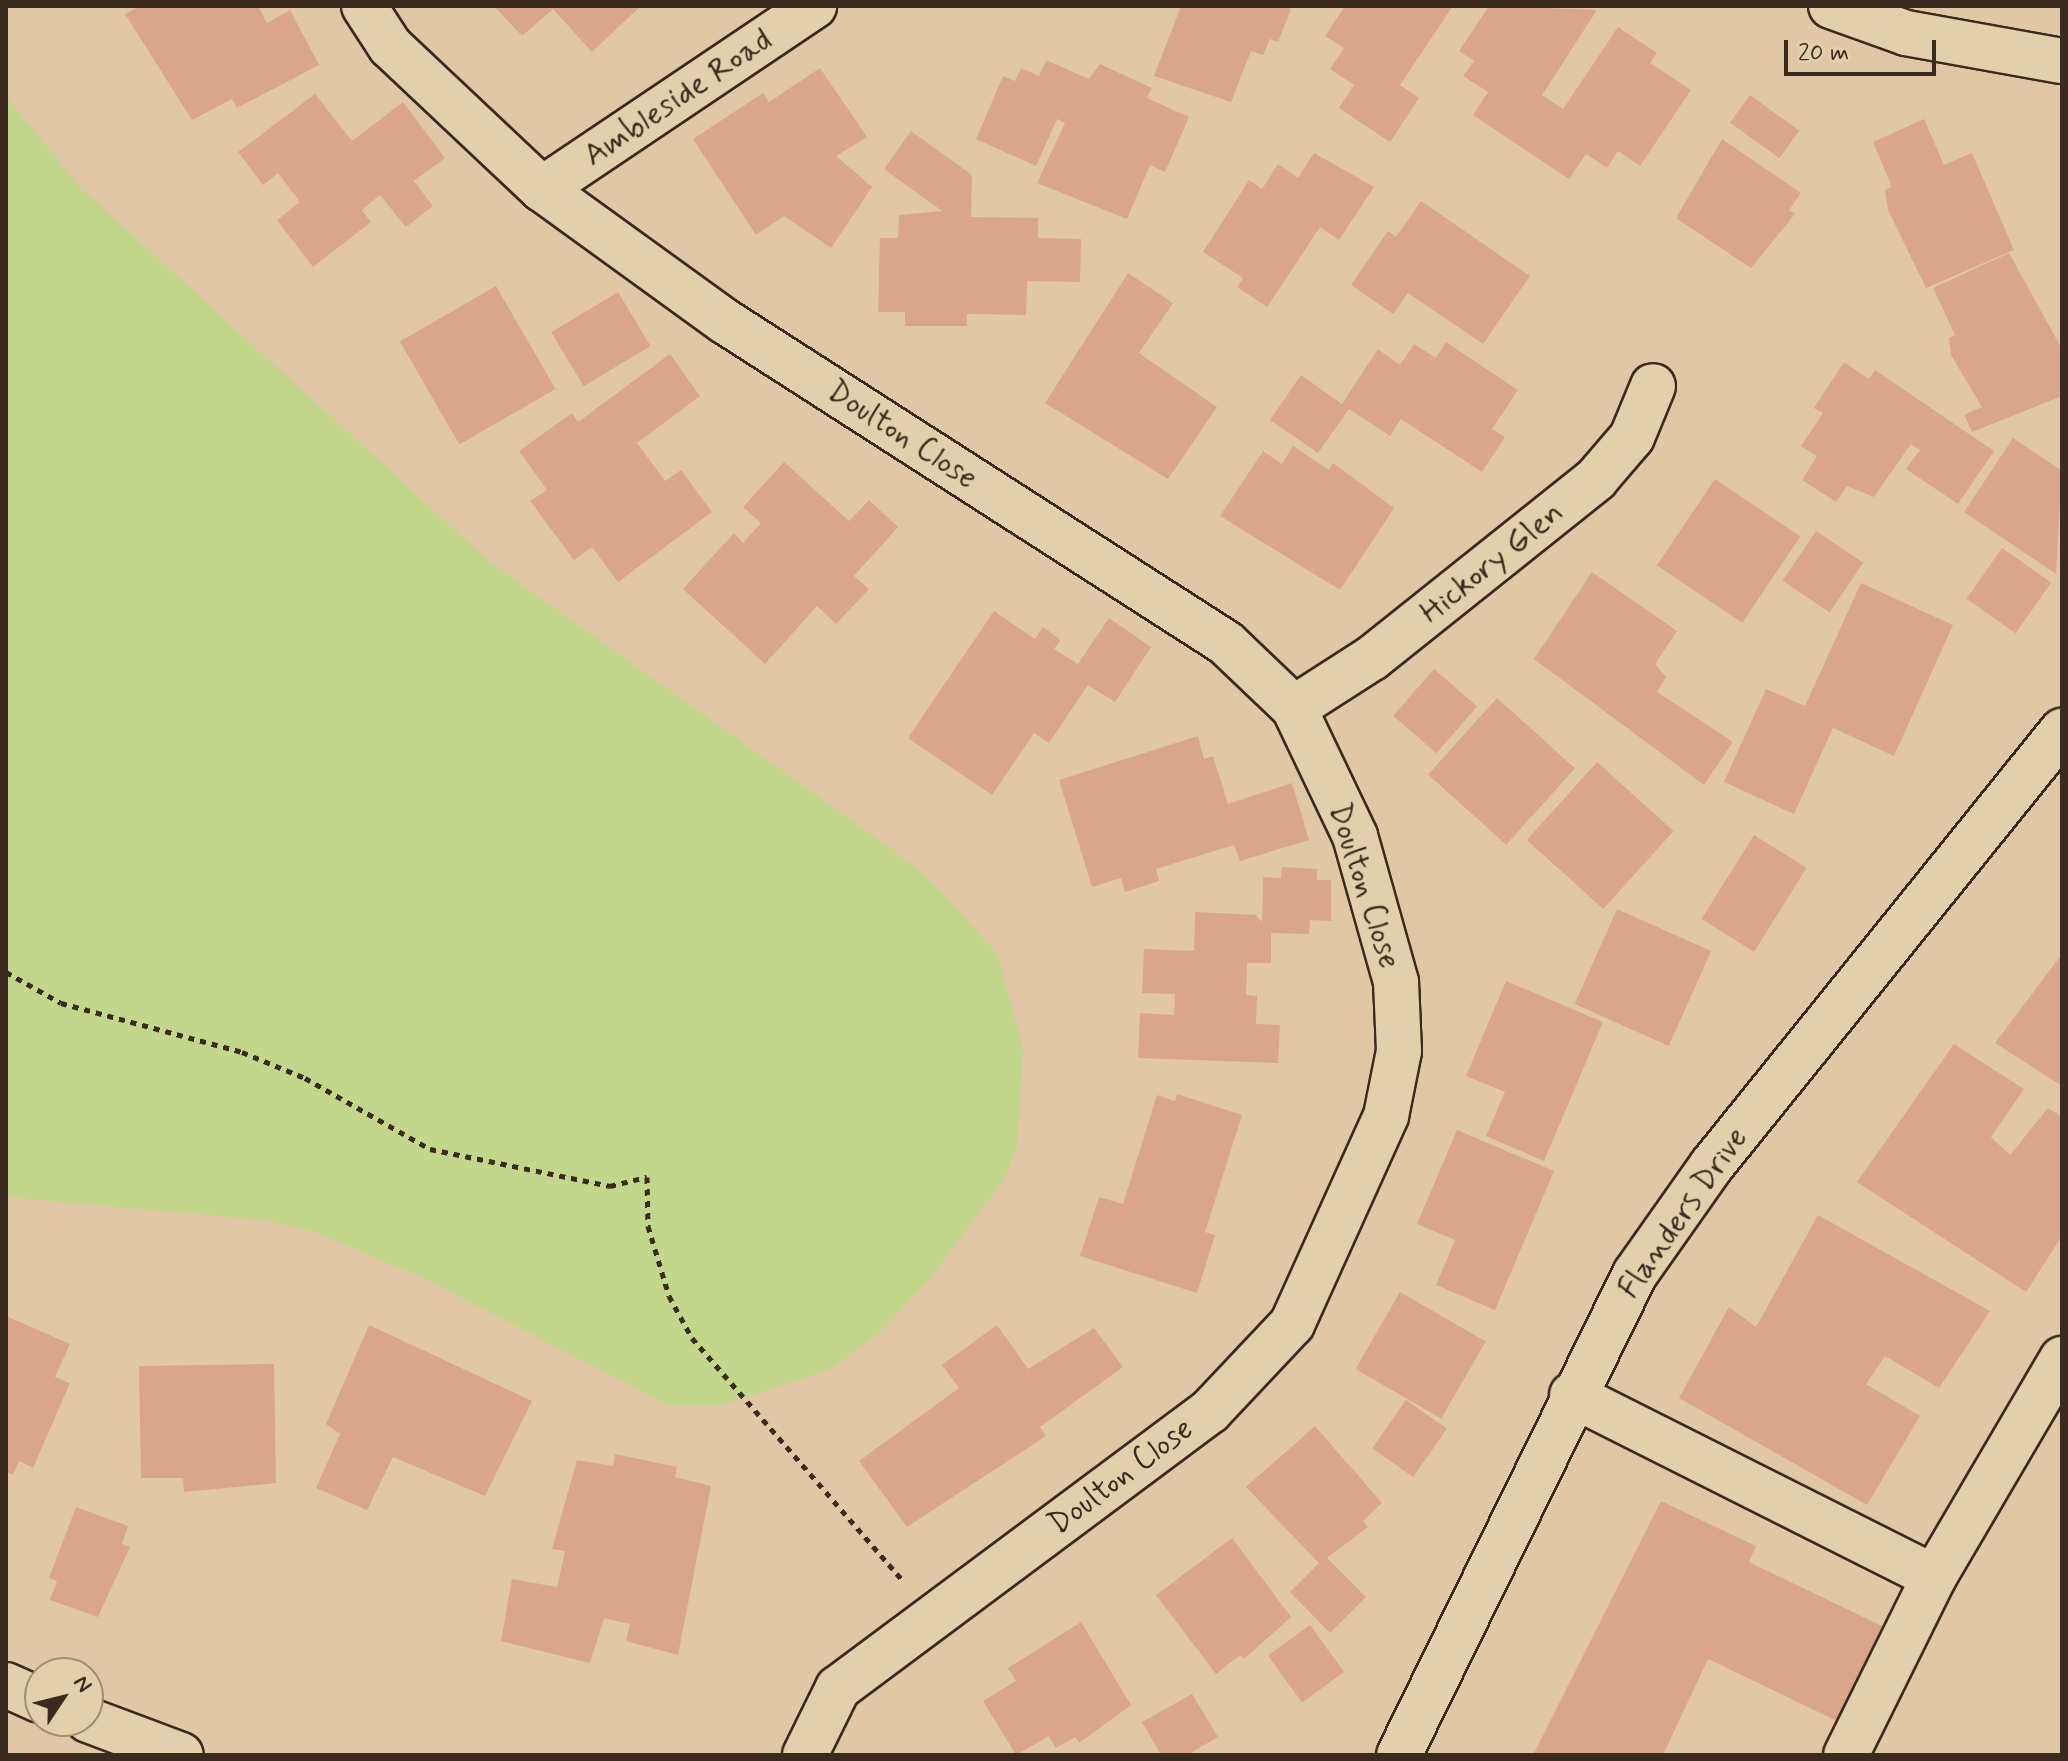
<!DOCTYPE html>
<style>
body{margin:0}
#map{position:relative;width:2068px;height:1761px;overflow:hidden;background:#e2c7a6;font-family:Mynerve,sans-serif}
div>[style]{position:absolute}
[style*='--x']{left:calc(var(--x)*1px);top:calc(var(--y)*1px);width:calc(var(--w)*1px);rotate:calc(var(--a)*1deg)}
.green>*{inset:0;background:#c2d68c}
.building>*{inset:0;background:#d9a68c;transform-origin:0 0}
.path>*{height:5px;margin-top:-2.5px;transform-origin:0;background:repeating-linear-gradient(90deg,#3b2a1e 0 6px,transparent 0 12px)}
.roads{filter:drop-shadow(2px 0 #3b2a1e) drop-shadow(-2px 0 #3b2a1e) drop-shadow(0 2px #3b2a1e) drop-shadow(0 -2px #3b2a1e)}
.minor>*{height:44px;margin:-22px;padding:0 22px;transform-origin:22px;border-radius:22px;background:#e4cfad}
span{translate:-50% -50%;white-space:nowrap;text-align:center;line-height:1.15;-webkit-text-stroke:8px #e4cfad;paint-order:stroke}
.street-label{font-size:32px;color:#3b2a1e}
.frame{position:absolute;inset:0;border:8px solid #3b2a1e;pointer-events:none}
.north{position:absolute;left:24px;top:1657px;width:80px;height:80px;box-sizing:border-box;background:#e4cfad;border:2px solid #a08d74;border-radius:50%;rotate:55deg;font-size:22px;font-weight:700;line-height:32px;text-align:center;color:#3b2a1e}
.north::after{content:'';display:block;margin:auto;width:28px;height:36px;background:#3b2a1e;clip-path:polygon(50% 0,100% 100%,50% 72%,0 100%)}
.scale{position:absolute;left:1784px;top:40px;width:152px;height:36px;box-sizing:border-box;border:4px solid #3b2a1e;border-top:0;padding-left:10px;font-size:24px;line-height:28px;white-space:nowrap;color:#3b2a1e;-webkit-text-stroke:6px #e4cfad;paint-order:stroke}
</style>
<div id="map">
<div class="green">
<i style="clip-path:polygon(6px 96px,81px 188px,490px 562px,889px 847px,932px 882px,998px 955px,1023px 1050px,1017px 1145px,1006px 1176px,927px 1282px,880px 1332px,828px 1370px,720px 1406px,669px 1405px,419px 1276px,315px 1232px,263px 1220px,6px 1197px)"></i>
</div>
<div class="building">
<i style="clip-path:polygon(140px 6px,258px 6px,267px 23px,290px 10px,319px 65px,237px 108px,232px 99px,192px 120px,125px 14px)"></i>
<i style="clip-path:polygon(494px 6px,641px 6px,592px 52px,553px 9px,522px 36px)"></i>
<i style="clip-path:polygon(1181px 6px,1283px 6px,1291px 9px,1278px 42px,1270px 39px,1263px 55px,1251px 51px,1231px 102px,1154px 76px)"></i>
<i style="clip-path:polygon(1345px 6px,1453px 6px,1400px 85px,1419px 98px,1390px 142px,1339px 108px,1354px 85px,1330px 69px,1344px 48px,1325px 36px)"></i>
<i style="clip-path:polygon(1489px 6px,1597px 10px,1542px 95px,1563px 109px,1618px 27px,1657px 53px,1650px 63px,1691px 90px,1640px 166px,1618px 151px,1607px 168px,1586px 154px,1569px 179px,1473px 115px,1488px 92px,1463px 76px,1474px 61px,1459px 51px)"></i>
<i style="clip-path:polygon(1046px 60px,1089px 79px,1100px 64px,1152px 88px,1147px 98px,1189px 117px,1165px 172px,1150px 165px,1127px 219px,1037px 183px,1065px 123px,1057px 119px,1036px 166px,976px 139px,1003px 76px,1015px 81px,1021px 68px,1039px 76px)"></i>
<i style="clip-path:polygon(820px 68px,867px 137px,836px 156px,872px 187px,831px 248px,784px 216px,756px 235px,693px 139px,763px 93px,769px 102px)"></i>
<i style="clip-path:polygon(315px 94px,352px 141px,403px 102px,445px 158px,414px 181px,433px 206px,406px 227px,380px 195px,362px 210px,371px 222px,313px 267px,277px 220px,300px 202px,278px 173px,263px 185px,238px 152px)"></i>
<i style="left:1750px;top:95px;width:61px;height:34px;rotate:36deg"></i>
<i style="clip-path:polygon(1924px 119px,1944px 165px,1972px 153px,2014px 250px,1926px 288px,1888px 210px,1885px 190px,1892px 187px,1873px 142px)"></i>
<i style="clip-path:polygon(911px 131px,972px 175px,971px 217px,1038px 218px,1038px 238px,1081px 239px,1080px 282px,1027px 281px,1026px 315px,967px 314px,967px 326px,905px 326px,905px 312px,878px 312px,880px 238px,898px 238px,899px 215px,942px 211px,884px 169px)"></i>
<i style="clip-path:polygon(1722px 139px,1801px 193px,1789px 210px,1795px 214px,1751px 268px,1676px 218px)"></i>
<i style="clip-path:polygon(1314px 153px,1374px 187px,1339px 240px,1320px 227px,1267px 307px,1237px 287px,1243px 278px,1203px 252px,1249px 180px,1262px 189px,1278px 164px,1298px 178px)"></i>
<i style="clip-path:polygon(1421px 201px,1530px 276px,1483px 344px,1408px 293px,1393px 314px,1351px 285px,1388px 231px,1396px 237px)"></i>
<i style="clip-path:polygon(2009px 253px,2062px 349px,2062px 396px,1972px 432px,1964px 415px,1982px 407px,1951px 355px,1949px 338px,1955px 335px,1933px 288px)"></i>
<i style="clip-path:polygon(1128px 273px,1173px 303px,1139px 353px,1217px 407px,1168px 479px,1045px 403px)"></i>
<i style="left:496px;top:286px;width:119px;height:111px;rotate:60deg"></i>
<i style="left:618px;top:292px;width:63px;height:78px;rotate:59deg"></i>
<i style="clip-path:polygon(1446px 342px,1518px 390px,1492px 429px,1505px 437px,1482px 472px,1401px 419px,1390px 436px,1349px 409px,1318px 453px,1270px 420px,1301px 375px,1342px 404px,1378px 349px,1400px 365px,1414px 344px,1436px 358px)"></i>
<i style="clip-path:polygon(670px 354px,700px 396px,637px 443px,665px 481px,681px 470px,712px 512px,618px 582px,592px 547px,574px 560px,530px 501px,547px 490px,519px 451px,572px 413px,578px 422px)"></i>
<i style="clip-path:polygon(1844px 362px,1869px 379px,1875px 370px,1994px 451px,1958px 504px,1906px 469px,1920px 450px,1911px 444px,1874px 497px,1847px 486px,1836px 502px,1802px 480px,1817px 456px,1801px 446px,1823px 413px,1814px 408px)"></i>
<i style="clip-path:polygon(2013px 438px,2062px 471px,2056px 574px,1964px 512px)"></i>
<i style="clip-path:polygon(1293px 446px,1329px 470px,1333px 463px,1394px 508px,1340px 590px,1220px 516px,1263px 451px,1282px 464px)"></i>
<i style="clip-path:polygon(784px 462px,849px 521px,869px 500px,898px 527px,854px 576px,869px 589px,836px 624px,817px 606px,765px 664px,683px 589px,734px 533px,743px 543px,761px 523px,743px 507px)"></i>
<i style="left:1715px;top:479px;width:103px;height:104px;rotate:34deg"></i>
<i style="left:1816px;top:531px;width:57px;height:60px;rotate:34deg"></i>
<i style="left:2002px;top:548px;width:60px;height:62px;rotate:35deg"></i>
<i style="clip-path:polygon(1592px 572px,1677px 631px,1655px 664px,1666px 677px,1657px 692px,1733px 742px,1704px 785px,1534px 659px)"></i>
<i style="clip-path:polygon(1861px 583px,1953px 625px,1894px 756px,1833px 728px,1794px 814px,1724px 782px,1766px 689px,1805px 706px)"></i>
<i style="clip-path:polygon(994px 611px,1035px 639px,1043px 627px,1061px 640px,1054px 649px,1078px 664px,1109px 618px,1151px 647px,1115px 702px,1088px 685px,1049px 743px,1034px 733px,992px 795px,908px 738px)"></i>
<i style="left:1434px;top:669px;width:57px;height:62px;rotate:41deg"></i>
<i style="left:1497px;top:698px;width:105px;height:103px;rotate:42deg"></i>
<i style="clip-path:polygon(1198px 736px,1204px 759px,1213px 756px,1228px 804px,1292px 783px,1309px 840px,1240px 861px,1234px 845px,1156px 869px,1159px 881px,1125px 892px,1121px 878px,1092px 887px,1059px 780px)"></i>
<i style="left:1597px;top:762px;width:103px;height:105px;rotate:42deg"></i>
<i style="left:1754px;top:835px;width:62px;height:99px;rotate:32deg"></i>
<i style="clip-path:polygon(1282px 867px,1317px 869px,1317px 880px,1331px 880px,1331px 921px,1310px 920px,1309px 934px,1271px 933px,1271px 963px,1247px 963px,1246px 995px,1257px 996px,1256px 1024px,1280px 1025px,1278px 1063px,1138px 1058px,1140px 1013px,1174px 1015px,1175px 994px,1142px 993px,1144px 949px,1194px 951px,1195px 912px,1256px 915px,1262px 922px,1263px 877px,1281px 878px)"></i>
<i style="left:1617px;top:909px;width:103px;height:104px;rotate:24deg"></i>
<i style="clip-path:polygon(2062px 954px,2062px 1086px,1995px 1043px)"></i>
<i style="clip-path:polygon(1506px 981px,1603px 1022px,1544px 1161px,1486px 1136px,1505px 1092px,1466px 1076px)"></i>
<i style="clip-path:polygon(1954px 1044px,2024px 1089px,1991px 1137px,2010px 1155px,2048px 1108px,2062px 1117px,2062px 1236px,2026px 1292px,1857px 1182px)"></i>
<i style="clip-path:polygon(1177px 1094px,1242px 1115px,1205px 1232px,1215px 1235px,1197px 1293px,1080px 1256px,1099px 1197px,1123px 1204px,1157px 1095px,1175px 1101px)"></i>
<i style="clip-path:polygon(1457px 1130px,1554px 1171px,1495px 1310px,1436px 1285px,1455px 1240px,1417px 1224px)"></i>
<i style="clip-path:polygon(1818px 1215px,1990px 1311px,1939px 1388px,1885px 1356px,1866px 1384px,1920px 1416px,1867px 1505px,1679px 1398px,1729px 1307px,1756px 1327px)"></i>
<i style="left:1400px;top:1292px;width:99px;height:89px;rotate:30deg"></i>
<i style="clip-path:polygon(6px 1316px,70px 1344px,55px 1377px,70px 1383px,33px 1468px,19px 1461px,13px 1475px,6px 1472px)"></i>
<i style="clip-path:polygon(369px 1325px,532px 1401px,485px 1496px,393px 1457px,367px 1510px,316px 1488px,340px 1434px,326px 1424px)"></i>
<i style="clip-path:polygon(997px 1325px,1028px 1369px,1094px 1328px,1123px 1367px,1040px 1427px,1046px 1436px,907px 1527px,859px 1461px,959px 1388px,942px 1365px)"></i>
<i style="clip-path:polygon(274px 1364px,276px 1483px,184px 1492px,183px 1478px,141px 1478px,139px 1366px)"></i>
<i style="left:1406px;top:1400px;width:50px;height:59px;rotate:35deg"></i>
<i style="clip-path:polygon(1315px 1426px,1382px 1503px,1363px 1521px,1368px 1527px,1327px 1558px,1366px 1597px,1330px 1633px,1290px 1592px,1319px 1563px,1246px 1487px)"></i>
<i style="clip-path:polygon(615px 1454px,677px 1467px,675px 1477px,711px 1486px,678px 1655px,626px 1641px,630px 1624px,604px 1618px,590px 1663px,501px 1641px,512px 1579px,557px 1587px,565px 1551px,552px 1549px,577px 1460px,613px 1466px)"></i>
<i style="clip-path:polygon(1661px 1501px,1756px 1546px,1749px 1562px,1882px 1626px,1837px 1721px,1708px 1659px,1663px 1755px,1533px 1755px)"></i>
<i style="clip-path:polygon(76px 1507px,128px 1526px,122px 1544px,130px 1547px,98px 1617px,50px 1600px,57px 1581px,49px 1578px)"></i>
<i style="clip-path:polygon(1232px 1538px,1291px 1617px,1244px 1659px,1240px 1655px,1216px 1674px,1156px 1595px)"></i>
<i style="clip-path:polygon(1081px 1622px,1131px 1705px,1079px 1743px,1075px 1737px,1056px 1748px,1049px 1736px,1016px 1755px,983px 1701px,1016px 1681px,1008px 1668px)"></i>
<i style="left:1310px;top:1625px;width:58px;height:52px;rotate:54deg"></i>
<i style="clip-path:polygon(1192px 1694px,1218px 1737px,1187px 1755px,1161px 1755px,1142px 1722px)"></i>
</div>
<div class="path">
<i style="--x:6;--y:972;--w:63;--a:29.4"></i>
<i style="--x:61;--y:1003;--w:188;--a:15.1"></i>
<i style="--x:242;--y:1052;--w:68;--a:22.4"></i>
<i style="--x:305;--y:1078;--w:144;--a:29.6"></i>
<i style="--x:430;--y:1149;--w:184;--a:11.6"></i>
<i style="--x:610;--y:1186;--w:38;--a:-14"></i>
<i style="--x:647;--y:1177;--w:49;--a:88.8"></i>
<i style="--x:648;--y:1226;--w:73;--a:73.3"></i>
<i style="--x:669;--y:1296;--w:48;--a:61.3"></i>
<i style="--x:692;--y:1338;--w:322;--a:49"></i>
</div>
<div class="roads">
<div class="minor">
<i style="--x:364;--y:6;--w:48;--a:57"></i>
<i style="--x:390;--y:46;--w:209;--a:43.3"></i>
<i style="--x:542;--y:189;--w:227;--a:35.9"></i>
<i style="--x:726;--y:322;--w:594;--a:32.7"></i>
<i style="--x:1226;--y:643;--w:94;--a:43.7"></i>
<i style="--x:1294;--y:708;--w:142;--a:64.5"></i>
<i style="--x:1355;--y:836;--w:152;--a:74.3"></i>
<i style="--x:1396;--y:982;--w:69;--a:87.5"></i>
<i style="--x:1399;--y:1051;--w:66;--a:101.3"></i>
<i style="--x:1386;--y:1116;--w:228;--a:114.3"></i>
<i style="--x:1292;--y:1324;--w:120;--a:133.3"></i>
<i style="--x:1210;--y:1411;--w:464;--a:143.3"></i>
<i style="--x:838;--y:1688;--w:75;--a:116.2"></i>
<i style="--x:1831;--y:6;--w:80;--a:19.8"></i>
<i style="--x:1906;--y:33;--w:158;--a:10.2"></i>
<i style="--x:542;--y:189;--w:328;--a:-33.9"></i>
<i style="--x:1294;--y:708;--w:93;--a:-32.7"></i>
<i style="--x:1372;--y:658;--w:287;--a:-38.6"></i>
<i style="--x:1596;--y:479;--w:55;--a:-49.4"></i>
<i style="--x:1632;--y:437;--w:55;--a:-67.6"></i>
<i style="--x:1572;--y:1395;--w:405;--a:26.7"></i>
<i style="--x:6;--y:1685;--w:37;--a:24"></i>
<i style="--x:88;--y:1720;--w:99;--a:20.6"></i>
<i style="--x:1399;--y:1755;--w:536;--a:-63.87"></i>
<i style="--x:1635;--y:1274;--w:133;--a:-54.8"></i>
<i style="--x:1712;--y:1165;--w:558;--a:-51.12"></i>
<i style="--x:1846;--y:1755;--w:199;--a:-63.7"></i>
<i style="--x:1934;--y:1577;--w:253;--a:-59.6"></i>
</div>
</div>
<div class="street-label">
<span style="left:678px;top:98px;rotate:-34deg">Ambleside Road</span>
<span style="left:902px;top:435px;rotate:33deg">Doulton Close</span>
<span style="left:1492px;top:563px;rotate:-39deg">Hickory Glen</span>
<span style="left:1364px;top:886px;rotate:72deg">Doulton Close</span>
<span style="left:1683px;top:1213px;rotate:-55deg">Flanders Drive</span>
<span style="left:1121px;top:1477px;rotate:-37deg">Doulton Close</span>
</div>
<div class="frame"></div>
<div class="north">N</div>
<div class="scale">20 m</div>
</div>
